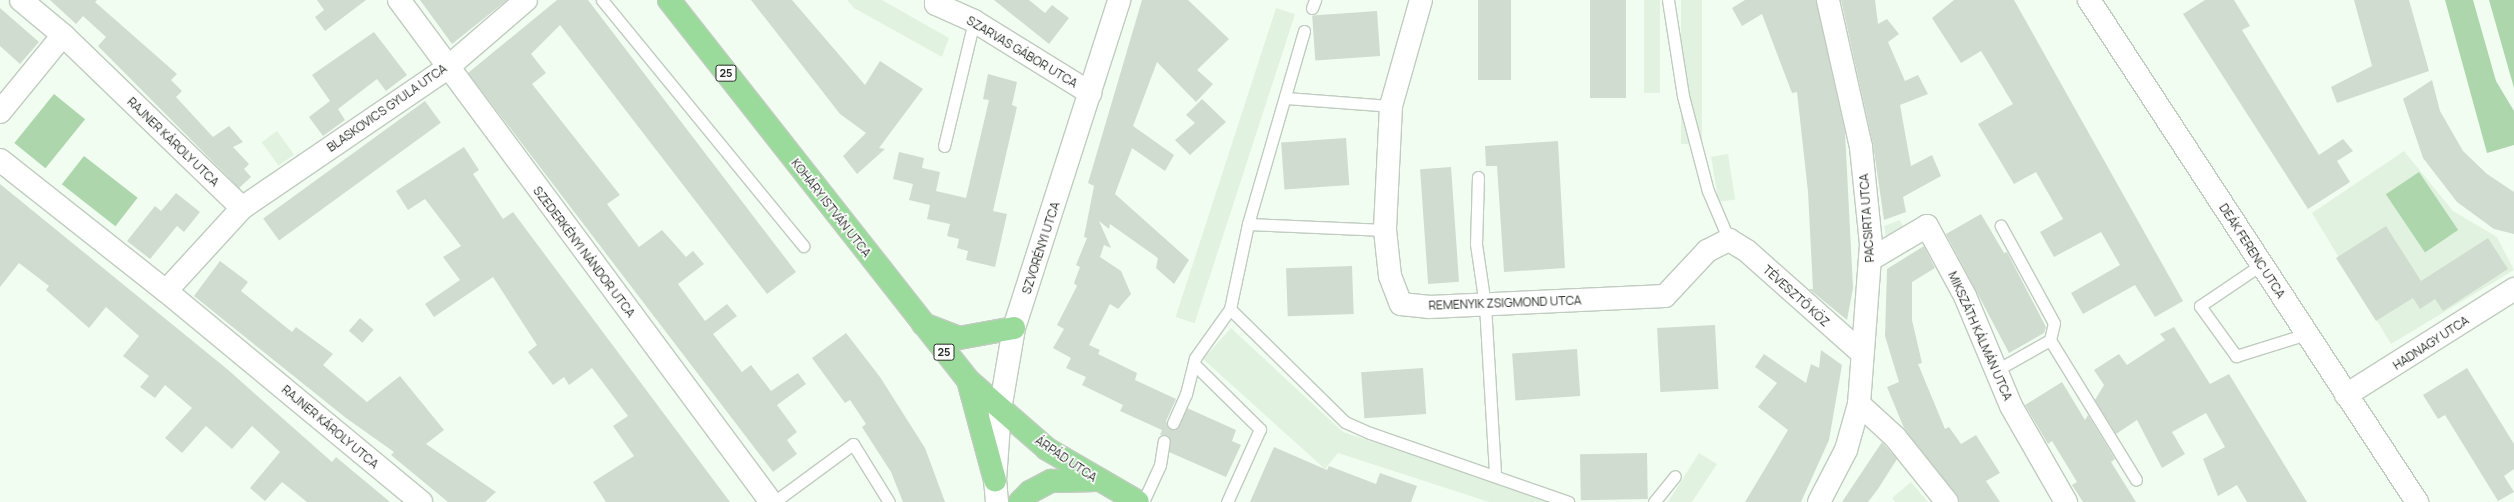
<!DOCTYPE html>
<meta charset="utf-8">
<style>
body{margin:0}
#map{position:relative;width:2514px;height:502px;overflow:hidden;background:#f1fdf0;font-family:Manrope,sans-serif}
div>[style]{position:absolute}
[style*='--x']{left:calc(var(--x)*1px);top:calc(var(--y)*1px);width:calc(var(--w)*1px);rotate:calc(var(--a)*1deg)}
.built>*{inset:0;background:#e1f3e0;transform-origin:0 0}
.green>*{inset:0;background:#add6ac;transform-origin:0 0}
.building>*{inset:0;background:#d0dccf;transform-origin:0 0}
.roads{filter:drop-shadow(1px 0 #c0ccc0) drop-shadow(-1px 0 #c0ccc0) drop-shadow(0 1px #c0ccc0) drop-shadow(0 -1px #c0ccc0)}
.lane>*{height:11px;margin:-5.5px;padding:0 5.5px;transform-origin:5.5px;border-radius:5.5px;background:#fff}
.street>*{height:22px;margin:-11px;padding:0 11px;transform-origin:11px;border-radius:11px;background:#fff}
.secondary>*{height:22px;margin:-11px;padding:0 11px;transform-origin:11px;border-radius:11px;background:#fff}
.primary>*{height:22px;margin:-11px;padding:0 11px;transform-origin:11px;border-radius:11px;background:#9ada9b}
span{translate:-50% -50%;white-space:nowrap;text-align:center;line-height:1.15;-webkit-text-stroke:3.5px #fff;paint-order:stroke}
.shield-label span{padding:1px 3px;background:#fff;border:1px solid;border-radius:3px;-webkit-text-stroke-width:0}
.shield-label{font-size:11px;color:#282d28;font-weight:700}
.street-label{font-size:12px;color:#282d28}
</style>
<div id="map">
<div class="built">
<i style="clip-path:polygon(847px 0,882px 0,949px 38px,942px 57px,854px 8px)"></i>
<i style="left:1644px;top:0;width:16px;height:93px"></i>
<i style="left:1681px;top:0;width:21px;height:144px"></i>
<i style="left:1276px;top:8px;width:20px;height:325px;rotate:18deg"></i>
<i style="left:277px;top:131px;width:29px;height:19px;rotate:54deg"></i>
<i style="clip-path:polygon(2404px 151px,2453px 211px,2497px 237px,2514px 270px,2391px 344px,2312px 213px)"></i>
<i style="left:1728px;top:154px;width:46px;height:17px;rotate:81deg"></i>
<i style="clip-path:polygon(1900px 220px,1905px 231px,1887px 242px,1884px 226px)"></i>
<i style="clip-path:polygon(1231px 328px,1343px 432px,1555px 502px,1489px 502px,1338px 453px,1325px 469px,1203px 359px)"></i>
<i style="clip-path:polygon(1699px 453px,1717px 464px,1692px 502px,1668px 502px)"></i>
<i style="clip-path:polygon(1911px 482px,1928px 502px,1895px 502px,1892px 498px)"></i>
</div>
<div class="green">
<i style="clip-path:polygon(2445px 0,2473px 0,2496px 81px,2514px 111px,2514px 145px,2487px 153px)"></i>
<i style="clip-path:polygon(2489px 0,2514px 0,2514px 88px)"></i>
<i style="left:54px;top:94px;width:40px;height:63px;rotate:39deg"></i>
<i style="left:84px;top:156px;width:68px;height:36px;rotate:38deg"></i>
<i style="left:2419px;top:172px;width:70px;height:40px;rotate:56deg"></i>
</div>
<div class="building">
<i style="clip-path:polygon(50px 0,97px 0,95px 2px,177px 74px,171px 80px,182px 91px,176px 97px,213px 137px,229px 126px,243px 142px,233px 147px,249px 164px,244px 169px,251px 177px,239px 188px,98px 46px,106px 37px,83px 16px,76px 24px)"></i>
<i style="clip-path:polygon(317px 0,366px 0,325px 31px,315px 17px,324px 10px)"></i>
<i style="clip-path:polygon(420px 0,507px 0,452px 44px)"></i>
<i style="clip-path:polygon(557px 0,588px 0,796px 272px,767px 294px,560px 25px,531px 54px,546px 73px,532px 84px,620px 195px,607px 204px,639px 247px,662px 230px,686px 257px,693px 251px,704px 264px,678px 284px,705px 321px,727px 304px,737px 316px,713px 334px,742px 372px,751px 365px,771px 391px,798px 373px,806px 384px,777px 405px,797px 432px,787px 440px,797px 454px,773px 472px,468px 73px)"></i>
<i style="clip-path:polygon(751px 0,792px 0,865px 85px,880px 61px,923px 89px,879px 148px,885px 149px,857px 174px,843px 156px,866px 133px,840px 114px)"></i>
<i style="clip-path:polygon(994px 0,1029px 0,1045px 13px,1052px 5px,1069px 18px,1049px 44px)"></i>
<i style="clip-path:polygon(1142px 0,1188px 0,1229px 39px,1197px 70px,1213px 84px,1196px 102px,1157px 62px,1133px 126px,1174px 155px,1165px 171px,1132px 148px,1115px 194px,1189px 260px,1174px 284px,1156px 268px,1158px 258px,1110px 224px,1109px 229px,1099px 221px,1111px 248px,1104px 245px,1100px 257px,1121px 271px,1131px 294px,1118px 309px,1110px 304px,1089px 345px,1100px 350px,1098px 354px,1137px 373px,1135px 380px,1176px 399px,1166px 421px,1170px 429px,1177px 428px,1187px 408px,1236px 430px,1232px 441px,1241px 445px,1226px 477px,1169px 452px,1169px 436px,1160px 435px,1162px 430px,1120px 411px,1123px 405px,1082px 385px,1086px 377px,1066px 368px,1071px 358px,1053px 348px,1064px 329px,1057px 325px,1077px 286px,1074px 283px,1080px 267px,1076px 265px,1087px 238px,1084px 237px,1094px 186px,1088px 183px)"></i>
<i style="left:1478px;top:0;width:33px;height:80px"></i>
<i style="left:1590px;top:0;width:36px;height:98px"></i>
<i style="clip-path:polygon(1745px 0,1816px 0,1845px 132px,1853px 288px,1847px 320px,1809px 289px,1813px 289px,1808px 192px,1797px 92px,1792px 93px,1762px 14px,1742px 26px,1732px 8px)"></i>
<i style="clip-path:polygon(1841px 0,1875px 0,1878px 24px,1887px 19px,1899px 34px,1888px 42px,1905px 81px,1918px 75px,1928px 94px,1900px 105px,1911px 166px,1932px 155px,1941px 176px,1903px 197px,1906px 212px,1884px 220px,1873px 144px)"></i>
<i style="clip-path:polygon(1954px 0,2014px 0,2183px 301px,2155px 317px,2135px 285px,2083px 314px,2071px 293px,2120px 265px,2101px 232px,2054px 257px,2040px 232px,2063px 219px,2036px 172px,2014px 184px,1978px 124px,2013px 104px,1981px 51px,1961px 63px,1932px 18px)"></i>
<i style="clip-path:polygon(2205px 0,2234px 0,2250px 26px,2242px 30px,2319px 155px,2343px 139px,2353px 151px,2337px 161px,2350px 182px,2308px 209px,2183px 14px)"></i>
<i style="clip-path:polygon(2354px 0,2409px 0,2429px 71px,2337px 103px,2331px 87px,2372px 66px)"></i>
<i style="clip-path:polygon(0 8px,39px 42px,20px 64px,0 46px)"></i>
<i style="left:1377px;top:11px;width:45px;height:65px;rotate:86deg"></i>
<i style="clip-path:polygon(374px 32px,407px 75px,386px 91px,377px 79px,338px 109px,345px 120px,323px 136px,309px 117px,330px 101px,312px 75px)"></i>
<i style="clip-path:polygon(988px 74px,1017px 82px,1012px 105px,1017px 107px,993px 211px,1007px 214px,995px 267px,966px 260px,968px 251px,957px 248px,959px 239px,947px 236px,950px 224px,927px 219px,930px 205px,909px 200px,913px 184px,893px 179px,899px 152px,924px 158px,922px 168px,940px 172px,936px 191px,966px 198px,989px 100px,983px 99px)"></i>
<i style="clip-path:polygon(2432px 80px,2440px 111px,2463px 151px,2487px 174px,2514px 192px,2514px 234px,2494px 229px,2457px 202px,2423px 158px,2403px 99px)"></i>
<i style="clip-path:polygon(1202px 99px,1226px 122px,1190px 155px,1175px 140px,1195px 123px,1186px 115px)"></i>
<i style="left:425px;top:101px;width:27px;height:200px;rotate:54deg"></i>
<i style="left:1346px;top:138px;width:47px;height:65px;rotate:86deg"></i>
<i style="clip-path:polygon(1558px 141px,1565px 268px,1504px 272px,1497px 166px,1486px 166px,1485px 146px)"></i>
<i style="clip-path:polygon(464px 147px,479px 170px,473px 174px,503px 219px,513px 212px,730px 502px,606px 502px,593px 482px,634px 456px,613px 426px,628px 416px,592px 368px,569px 385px,564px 377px,553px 385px,528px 352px,537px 345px,493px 277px,434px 317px,425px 304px,460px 280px,443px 257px,461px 246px,425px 199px,408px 210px,396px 191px)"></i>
<i style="left:1451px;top:167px;width:115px;height:31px;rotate:86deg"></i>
<i style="clip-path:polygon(0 184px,227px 369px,332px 462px,336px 457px,390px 502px,307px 502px,282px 482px,265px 501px,250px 488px,280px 452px,252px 426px,232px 449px,206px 426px,182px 453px,165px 438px,192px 408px,165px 385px,155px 398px,140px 387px,149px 376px,123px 356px,139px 336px,106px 307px,89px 328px,46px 290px,49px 286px,19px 263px,0 287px)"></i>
<i style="clip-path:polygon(176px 193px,200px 212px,184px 232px,177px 226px,150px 259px,127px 241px,155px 206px,161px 211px)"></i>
<i style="clip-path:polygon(1981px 214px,2004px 253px,2007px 252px,2046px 327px,2044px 333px,2009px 353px,1946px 234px)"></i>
<i style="clip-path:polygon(2386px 226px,2421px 281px,2488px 238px,2508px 269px,2443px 311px,2435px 299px,2420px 309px,2413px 298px,2376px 321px,2336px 258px)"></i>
<i style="clip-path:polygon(1924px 246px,1935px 268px,1912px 282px,1912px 320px,1922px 363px,1918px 364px,1945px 429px,1949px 427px,1961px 444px,1976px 435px,2000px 473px,1986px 481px,2000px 502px,1959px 502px,1904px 428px,1887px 387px,1899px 382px,1885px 336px,1887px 269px)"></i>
<i style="clip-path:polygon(220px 261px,248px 282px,241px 291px,292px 332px,296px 327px,333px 354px,323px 365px,367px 402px,400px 376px,444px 430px,426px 444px,496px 492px,485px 502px,448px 502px,391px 455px,394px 452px,346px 418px,194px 296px)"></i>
<i style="left:1352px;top:266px;width:48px;height:66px;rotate:88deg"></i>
<i style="left:360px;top:318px;width:18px;height:17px;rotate:41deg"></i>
<i style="left:1715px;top:325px;width:64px;height:58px;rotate:87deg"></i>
<i style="clip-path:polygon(2174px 327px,2210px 384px,2229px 374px,2307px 502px,2247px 502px,2237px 485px,2218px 496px,2203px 459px,2225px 447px,2206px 413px,2172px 432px,2185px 454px,2162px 468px,2137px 420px,2116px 434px,2095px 400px,2104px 385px,2094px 370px,2119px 354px,2127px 365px,2165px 340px,2160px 334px)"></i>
<i style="clip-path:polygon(846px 333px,880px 377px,925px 448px,945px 502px,903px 502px,891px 472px,862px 427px,866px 424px,850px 400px,845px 403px,812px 358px)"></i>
<i style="left:1577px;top:349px;width:47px;height:65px;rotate:86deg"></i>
<i style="clip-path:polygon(1821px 350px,1842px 365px,1829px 440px,1801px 502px,1745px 502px,1788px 430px,1758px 407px,1777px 383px,1755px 367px,1764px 354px,1806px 383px,1811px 364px,1819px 368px)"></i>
<i style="left:1423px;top:368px;width:46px;height:62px;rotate:86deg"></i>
<i style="clip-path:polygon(2467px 368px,2514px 444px,2514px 469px,2504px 476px,2514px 492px,2498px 501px,2445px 415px,2438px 419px,2423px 395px)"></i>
<i style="clip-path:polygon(2062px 382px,2085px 420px,2088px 415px,2115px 459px,2111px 462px,2136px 502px,2083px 502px,2072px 485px,2077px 482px,2052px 441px,2048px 444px,2025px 405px)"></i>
<i style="clip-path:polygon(1882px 442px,1897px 459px,1878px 489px,1868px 502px,1842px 502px)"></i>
<i style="clip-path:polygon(1274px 447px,1327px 470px,1329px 466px,1376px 484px,1380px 473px,1417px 486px,1411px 502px,1250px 502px)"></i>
<i style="left:1647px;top:453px;width:46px;height:67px;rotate:89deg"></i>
</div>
<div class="roads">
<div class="lane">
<i style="--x:602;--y:0;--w:318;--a:50.7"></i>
<i style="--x:1668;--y:0;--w:97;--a:81.1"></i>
<i style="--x:1683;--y:96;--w:98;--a:75.3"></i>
<i style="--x:1708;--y:191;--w:53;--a:66.8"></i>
<i style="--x:1312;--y:8;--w:9;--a:-69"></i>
<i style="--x:1304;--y:31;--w:201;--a:106.2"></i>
<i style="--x:1248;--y:224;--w:87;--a:102"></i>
<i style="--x:1230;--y:309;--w:161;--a:44.5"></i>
<i style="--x:1345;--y:422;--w:27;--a:24"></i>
<i style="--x:1370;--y:433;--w:210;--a:19.2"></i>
<i style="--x:1285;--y:98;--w:106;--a:4.3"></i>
<i style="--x:944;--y:146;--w:129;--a:-76.5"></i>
<i style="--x:1478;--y:177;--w:67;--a:91.7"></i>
<i style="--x:1476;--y:244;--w:62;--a:81.6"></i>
<i style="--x:1485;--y:305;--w:170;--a:86.6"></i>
<i style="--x:1248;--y:224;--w:137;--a:2.5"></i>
<i style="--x:2262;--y:264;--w:75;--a:145.9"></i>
<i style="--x:2200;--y:306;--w:62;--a:54.2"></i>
<i style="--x:2236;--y:356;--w:73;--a:-17.4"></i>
<i style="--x:2050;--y:340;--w:164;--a:58.4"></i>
<i style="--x:1194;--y:364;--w:93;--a:44.6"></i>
<i style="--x:1260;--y:429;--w:80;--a:114.3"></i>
<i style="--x:1995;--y:371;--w:63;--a:-29.4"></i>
<i style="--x:2050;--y:340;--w:17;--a:-77"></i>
<i style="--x:2054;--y:323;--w:111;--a:-118.7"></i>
<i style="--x:1173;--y:423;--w:32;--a:-66"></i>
<i style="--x:1186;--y:394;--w:37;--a:-76"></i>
<i style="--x:1195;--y:358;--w:60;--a:-54.5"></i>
<i style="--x:774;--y:502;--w:98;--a:-36.3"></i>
<i style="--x:853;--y:444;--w:68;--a:58.2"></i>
<i style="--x:1143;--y:502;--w:41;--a:-65.3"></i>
<i style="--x:1160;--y:465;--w:24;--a:-81"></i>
<i style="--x:1654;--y:502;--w:33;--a:-51"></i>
</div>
<div class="street">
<i style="--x:21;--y:0;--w:55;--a:39.8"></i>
<i style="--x:63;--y:35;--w:249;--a:44"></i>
<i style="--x:399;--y:0;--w:625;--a:53.46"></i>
<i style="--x:936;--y:0;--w:4;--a:90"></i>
<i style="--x:936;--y:4;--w:42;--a:24.1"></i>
<i style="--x:974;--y:21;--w:137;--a:31.8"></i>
<i style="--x:1421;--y:0;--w:110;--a:105.8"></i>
<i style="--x:1391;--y:106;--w:124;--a:92.8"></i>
<i style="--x:1385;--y:230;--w:46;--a:83.8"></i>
<i style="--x:1390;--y:276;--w:30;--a:69"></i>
<i style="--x:1401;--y:304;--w:29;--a:6"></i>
<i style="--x:1430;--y:307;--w:235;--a:-2.7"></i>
<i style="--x:1665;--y:296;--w:62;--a:-47"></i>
<i style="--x:1707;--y:251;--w:25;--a:-27"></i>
<i style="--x:1729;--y:240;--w:21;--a:31"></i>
<i style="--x:1747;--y:251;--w:154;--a:41.6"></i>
<i style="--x:0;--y:112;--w:99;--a:-50.7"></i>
<i style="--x:0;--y:160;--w:211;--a:38.3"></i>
<i style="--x:166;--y:291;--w:331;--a:39.6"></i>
<i style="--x:1871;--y:259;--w:65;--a:-30.5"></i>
<i style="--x:1927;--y:226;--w:80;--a:61.5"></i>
<i style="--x:1965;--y:296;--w:119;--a:67.3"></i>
<i style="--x:2011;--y:406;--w:111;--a:60.2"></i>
<i style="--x:166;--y:291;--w:113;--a:-47.5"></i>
<i style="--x:242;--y:208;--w:248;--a:-34.3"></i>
<i style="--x:447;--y:68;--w:104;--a:-40.7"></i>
<i style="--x:1859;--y:404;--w:49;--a:42.5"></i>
<i style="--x:1895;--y:437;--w:83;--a:51.3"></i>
<i style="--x:1819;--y:502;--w:59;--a:-62.6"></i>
<i style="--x:1846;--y:450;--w:48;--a:-74.2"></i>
<i style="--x:1859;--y:404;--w:160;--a:-85.7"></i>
<i style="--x:1871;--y:244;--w:98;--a:-95.9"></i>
<i style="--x:1861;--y:147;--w:151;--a:-102.7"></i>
</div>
<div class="secondary">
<i style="--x:2089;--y:0;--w:600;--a:56.84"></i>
<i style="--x:2346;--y:395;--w:199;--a:-32.2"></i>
<i style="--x:997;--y:502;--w:22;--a:-95"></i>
<i style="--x:995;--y:480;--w:70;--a:-85.9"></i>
<i style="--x:1000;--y:410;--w:83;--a:-80.3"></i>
<i style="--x:1014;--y:328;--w:344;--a:-72.2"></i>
</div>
<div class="primary">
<i style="--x:669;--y:0;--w:484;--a:51.8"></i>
<i style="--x:968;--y:380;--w:105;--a:41.1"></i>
<i style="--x:1047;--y:449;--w:105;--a:30.2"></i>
<i style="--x:923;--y:324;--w:39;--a:21"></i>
<i style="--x:959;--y:338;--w:56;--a:-10.3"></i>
<i style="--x:968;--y:380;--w:104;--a:74.9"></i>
<i style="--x:1020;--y:502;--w:14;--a:-45"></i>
<i style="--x:1030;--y:492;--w:24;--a:-28"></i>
<i style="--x:1051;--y:481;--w:45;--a:-1.3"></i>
</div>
</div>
<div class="shield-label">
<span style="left:726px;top:73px">25</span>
<span style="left:944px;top:352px">25</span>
</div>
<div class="street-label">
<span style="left:1022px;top:52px;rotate:31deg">SZARVAS GÁBOR UTCA</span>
<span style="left:387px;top:108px;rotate:-35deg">BLASKOVICS GYULA UTCA</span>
<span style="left:173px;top:142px;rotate:44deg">RAJNER KÁROLY UTCA</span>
<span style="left:831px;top:208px;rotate:52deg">KOHÁRY ISTVÁN UTCA</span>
<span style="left:1867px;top:218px;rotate:-94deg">PACSIRTA UTCA</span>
<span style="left:1041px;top:248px;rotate:-72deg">SZVORÉNYI UTCA</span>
<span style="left:2252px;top:251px;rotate:57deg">DEÁK FERENC UTCA</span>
<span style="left:584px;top:252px;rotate:53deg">SZEDERKÉNYI NÁNDOR UTCA</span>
<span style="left:1796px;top:296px;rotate:42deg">TÉVESZTŐ KÖZ</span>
<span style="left:1505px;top:303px;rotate:-2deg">REMENYIK ZSIGMOND UTCA</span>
<span style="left:1980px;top:336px;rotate:66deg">MIKSZÁTH KÁLMÁN UTCA</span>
<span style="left:2431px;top:343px;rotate:-33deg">HADNAGY UTCA</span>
<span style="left:330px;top:427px;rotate:40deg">RAJNER KÁROLY UTCA</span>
<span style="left:1066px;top:459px;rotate:34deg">ÁRPÁD UTCA</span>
</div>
</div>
